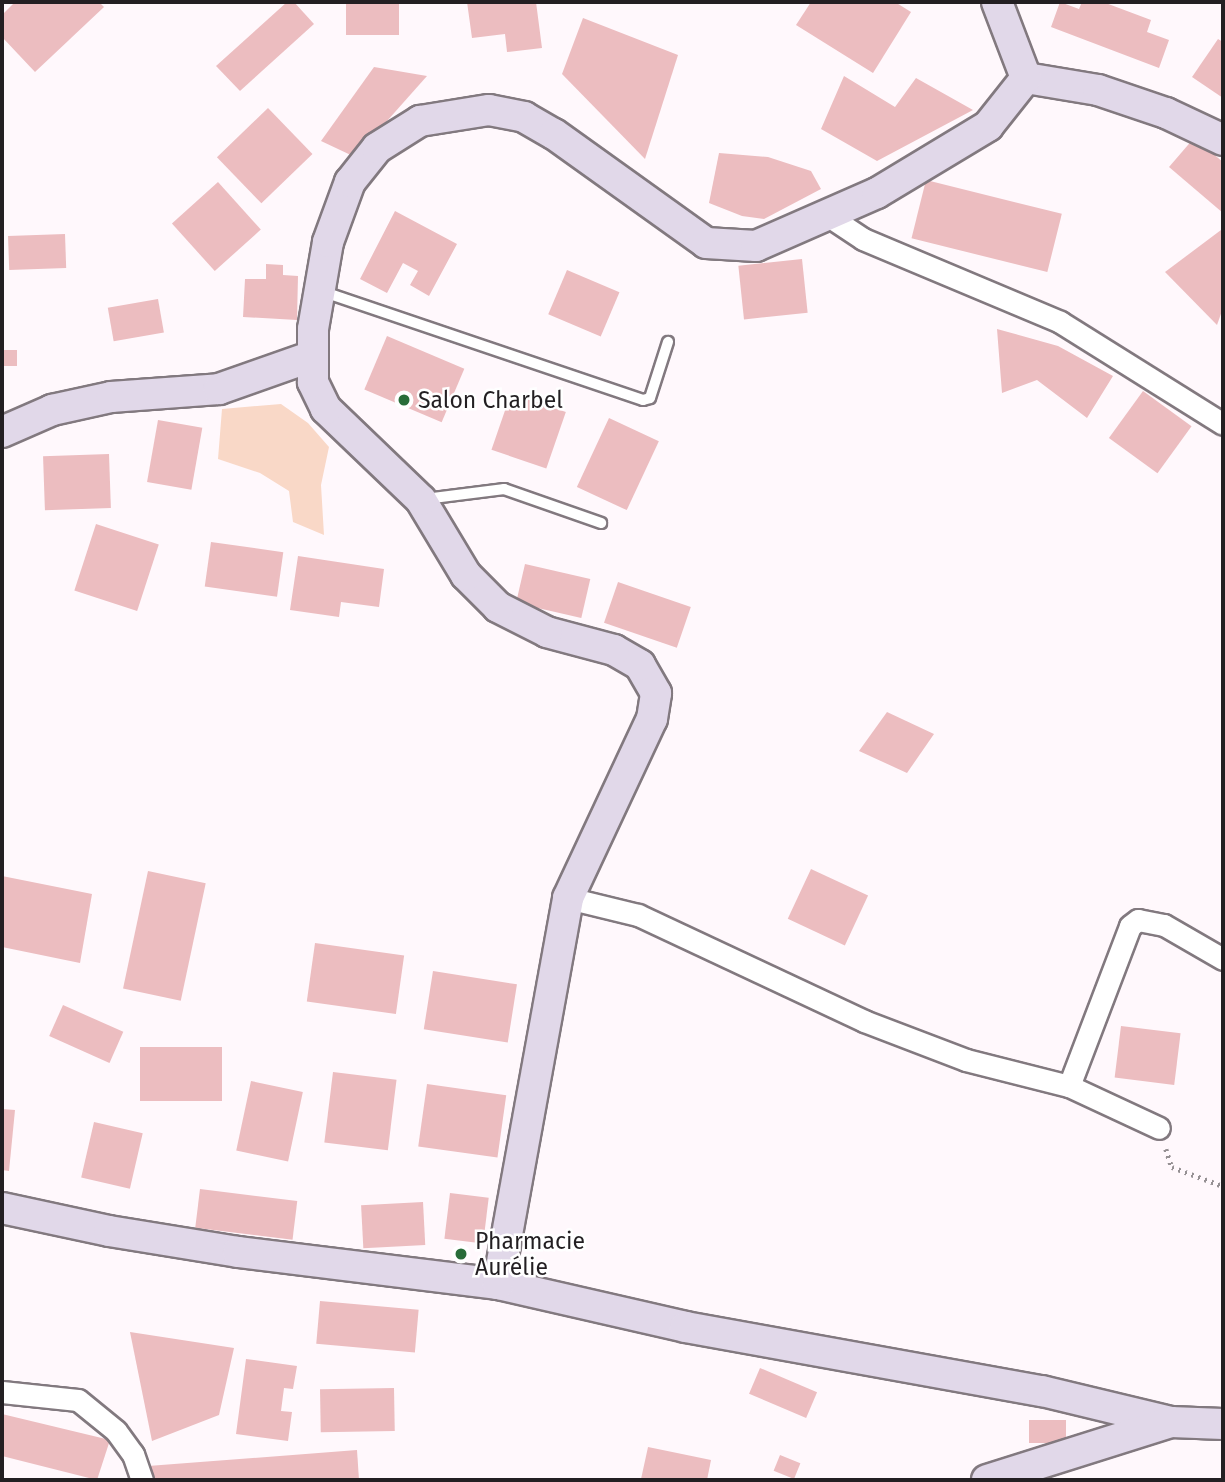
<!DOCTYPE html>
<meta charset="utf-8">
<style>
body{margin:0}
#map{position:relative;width:1225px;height:1482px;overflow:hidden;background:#fff8fc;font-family:"Fira Sans",sans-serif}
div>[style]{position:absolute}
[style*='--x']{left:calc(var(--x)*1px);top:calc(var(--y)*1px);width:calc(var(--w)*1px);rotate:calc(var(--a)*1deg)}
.green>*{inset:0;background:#f9d8c7}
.building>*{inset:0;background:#ecbdc0;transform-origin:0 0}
.path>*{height:4.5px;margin-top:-2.25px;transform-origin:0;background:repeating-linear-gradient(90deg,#959093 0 2px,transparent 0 7px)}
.roads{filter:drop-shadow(2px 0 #82797f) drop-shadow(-2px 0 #82797f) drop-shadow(0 2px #82797f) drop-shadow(0 -2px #82797f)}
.lane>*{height:10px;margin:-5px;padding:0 5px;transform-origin:5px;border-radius:5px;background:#fff}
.street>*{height:21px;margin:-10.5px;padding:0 10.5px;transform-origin:10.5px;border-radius:10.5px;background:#fff}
.secondary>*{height:30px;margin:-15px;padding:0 15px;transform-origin:15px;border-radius:15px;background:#e1d8e9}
.dots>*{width:19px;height:19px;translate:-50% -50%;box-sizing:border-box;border:4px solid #fff;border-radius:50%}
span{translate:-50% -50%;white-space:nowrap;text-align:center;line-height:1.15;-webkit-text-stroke:5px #fff;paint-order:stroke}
.poi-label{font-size:23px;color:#231f22}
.left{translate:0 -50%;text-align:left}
.frame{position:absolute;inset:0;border:4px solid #231f22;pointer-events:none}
</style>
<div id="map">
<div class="green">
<i style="clip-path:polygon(281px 404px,308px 423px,329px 447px,321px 485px,324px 535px,293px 522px,289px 491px,260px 473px,218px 459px,222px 409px)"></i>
</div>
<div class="building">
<i style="clip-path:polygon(15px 2px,99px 2px,104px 7px,35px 72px,2px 37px,2px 15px)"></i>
<i style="clip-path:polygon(287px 2px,294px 2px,314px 24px,240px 91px,216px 66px)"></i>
<i style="left:346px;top:2px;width:53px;height:33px"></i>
<i style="clip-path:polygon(467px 2px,536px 2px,542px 48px,507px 52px,505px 34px,472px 38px)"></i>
<i style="clip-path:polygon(811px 2px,895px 2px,911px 12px,873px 73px,796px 25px)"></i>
<i style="clip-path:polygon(1060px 2px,1079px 9px,1082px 2px,1103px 2px,1151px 20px,1147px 32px,1169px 40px,1159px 68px,1051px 27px)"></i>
<i style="clip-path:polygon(583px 18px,678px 55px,645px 159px,562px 74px)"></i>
<i style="clip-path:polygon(1218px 39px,1223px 42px,1223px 98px,1192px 77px)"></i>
<i style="clip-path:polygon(374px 67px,427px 76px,355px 157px,321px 141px)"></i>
<i style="clip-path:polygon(844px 76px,895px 107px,916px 78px,973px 110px,877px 161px,821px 129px)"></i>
<i style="left:268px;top:108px;width:64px;height:71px;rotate:46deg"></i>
<i style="clip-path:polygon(1194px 138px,1223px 162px,1223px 213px,1169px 167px)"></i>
<i style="clip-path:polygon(719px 153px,768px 157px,811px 171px,821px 189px,764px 219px,742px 216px,709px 203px)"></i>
<i style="left:926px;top:180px;width:140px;height:60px;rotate:14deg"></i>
<i style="left:218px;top:182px;width:64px;height:62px;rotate:48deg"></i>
<i style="clip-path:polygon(395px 211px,457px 244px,429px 296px,410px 285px,418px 271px,403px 263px,387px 293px,360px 279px)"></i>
<i style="clip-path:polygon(1221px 230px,1223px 308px,1217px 325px,1165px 272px)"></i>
<i style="left:65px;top:234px;width:34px;height:57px;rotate:88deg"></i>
<i style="left:802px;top:259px;width:54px;height:64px;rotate:84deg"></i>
<i style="clip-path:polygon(266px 264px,283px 265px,283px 275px,298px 276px,297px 320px,243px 317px,245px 279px,266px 279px)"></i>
<i style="left:567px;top:270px;width:57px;height:48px;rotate:23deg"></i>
<i style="left:158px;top:299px;width:34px;height:51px;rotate:80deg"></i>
<i style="clip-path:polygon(997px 329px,1058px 346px,1113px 376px,1087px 418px,1037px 380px,1002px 393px)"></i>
<i style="left:387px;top:336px;width:84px;height:58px;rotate:23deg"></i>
<i style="left:17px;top:350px;width:16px;height:15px;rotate:90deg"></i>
<i style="left:1143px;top:391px;width:60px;height:58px;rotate:36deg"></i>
<i style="left:511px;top:393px;width:58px;height:60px;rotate:19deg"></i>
<i style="left:609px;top:418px;width:55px;height:76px;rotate:25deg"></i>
<i style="left:158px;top:420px;width:45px;height:63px;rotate:10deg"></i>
<i style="left:109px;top:454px;width:54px;height:66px;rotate:88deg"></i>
<i style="left:96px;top:524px;width:66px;height:70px;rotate:18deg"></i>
<i style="left:211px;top:542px;width:73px;height:45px;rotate:8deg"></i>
<i style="clip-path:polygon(298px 556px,384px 569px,379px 607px,341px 602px,339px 617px,290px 610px)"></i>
<i style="left:525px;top:564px;width:67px;height:40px;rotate:13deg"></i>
<i style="left:618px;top:582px;width:77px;height:43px;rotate:19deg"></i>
<i style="clip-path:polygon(887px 712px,934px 734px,907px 773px,859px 751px)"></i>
<i style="left:811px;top:869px;width:63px;height:55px;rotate:25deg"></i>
<i style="left:148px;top:871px;width:59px;height:120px;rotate:12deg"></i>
<i style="clip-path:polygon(2px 876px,92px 894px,80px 963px,2px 947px)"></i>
<i style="left:315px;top:943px;width:90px;height:59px;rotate:8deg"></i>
<i style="left:433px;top:971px;width:85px;height:59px;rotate:9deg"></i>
<i style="left:63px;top:1005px;width:66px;height:34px;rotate:24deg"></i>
<i style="left:1121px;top:1026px;width:60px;height:52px;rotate:7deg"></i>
<i style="left:222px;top:1047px;width:54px;height:82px;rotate:90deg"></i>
<i style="left:333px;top:1072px;width:64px;height:71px;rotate:7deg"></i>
<i style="left:251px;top:1081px;width:53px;height:71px;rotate:12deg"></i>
<i style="left:427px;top:1084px;width:80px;height:63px;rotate:8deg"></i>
<i style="clip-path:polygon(2px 1109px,15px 1110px,9px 1171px,2px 1170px)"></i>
<i style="left:94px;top:1122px;width:50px;height:57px;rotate:13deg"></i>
<i style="left:200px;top:1189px;width:98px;height:39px;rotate:7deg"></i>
<i style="left:450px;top:1193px;width:39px;height:46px;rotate:7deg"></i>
<i style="left:423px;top:1202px;width:43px;height:62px;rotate:87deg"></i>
<i style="left:320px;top:1301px;width:99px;height:43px;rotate:5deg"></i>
<i style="clip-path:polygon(130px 1332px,234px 1348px,219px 1415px,152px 1441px)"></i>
<i style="clip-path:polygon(246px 1359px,297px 1366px,293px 1389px,284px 1388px,281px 1411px,292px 1412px,288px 1441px,236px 1434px)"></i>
<i style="left:760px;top:1368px;width:62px;height:28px;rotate:23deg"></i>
<i style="left:394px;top:1388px;width:43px;height:74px;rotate:89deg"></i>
<i style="clip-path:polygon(2px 1414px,110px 1440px,97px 1480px,2px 1456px)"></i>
<i style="left:1029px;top:1420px;width:37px;height:23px"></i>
<i style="clip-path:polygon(648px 1447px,711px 1460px,707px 1480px,641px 1479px)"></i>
<i style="clip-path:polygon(357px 1450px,359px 1480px,150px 1480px,148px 1466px)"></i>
<i style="left:780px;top:1455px;width:22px;height:17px;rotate:22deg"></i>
</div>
<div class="path">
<i style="--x:1166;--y:1149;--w:19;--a:72"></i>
<i style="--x:1172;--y:1167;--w:54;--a:20.4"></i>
</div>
<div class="roads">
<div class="lane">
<i style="--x:321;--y:291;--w:340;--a:18.7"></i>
<i style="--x:643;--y:400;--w:7;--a:-16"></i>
<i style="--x:650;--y:398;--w:59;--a:-72.2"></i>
<i style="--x:425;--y:499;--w:80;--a:-7.2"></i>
<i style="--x:504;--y:489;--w:103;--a:19.3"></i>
</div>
<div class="street">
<i style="--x:827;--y:215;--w:43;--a:33.7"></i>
<i style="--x:863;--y:239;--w:214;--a:22.8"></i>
<i style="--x:1060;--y:322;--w:192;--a:32"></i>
<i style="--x:568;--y:898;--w:72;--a:13.7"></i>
<i style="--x:638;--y:915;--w:250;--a:25.1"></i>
<i style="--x:864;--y:1021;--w:109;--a:20.9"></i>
<i style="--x:966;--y:1060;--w:106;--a:14.2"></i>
<i style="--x:1069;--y:1086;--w:99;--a:25"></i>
<i style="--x:1069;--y:1086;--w:171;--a:-69.1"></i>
<i style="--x:1130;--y:926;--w:10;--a:-37"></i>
<i style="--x:1138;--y:920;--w:26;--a:11"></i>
<i style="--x:1164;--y:925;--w:68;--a:30"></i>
<i style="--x:2;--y:1392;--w:76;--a:6"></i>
<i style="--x:78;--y:1400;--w:49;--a:39.2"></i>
<i style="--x:116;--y:1431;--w:29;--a:54"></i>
<i style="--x:133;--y:1454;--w:28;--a:71"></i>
</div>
<div class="secondary">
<i style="--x:1026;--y:78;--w:73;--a:9.5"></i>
<i style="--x:1098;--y:90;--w:72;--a:18.7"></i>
<i style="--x:1166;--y:113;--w:63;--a:25.3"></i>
<i style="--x:2;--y:432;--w:55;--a:-23.7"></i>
<i style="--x:52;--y:410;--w:60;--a:-12.4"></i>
<i style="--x:111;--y:397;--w:108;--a:-4.2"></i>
<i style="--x:219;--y:389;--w:96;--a:-19.4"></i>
<i style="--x:2;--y:1208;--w:109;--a:12.1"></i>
<i style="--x:109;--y:1231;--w:131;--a:9.2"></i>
<i style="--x:238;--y:1252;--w:262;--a:7"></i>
<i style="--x:498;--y:1284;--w:192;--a:12.9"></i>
<i style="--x:685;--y:1327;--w:363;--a:10.2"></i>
<i style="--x:1042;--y:1391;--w:133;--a:13.5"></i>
<i style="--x:1171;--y:1422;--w:52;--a:2.2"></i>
<i style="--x:498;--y:1284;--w:392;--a:-79.7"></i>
<i style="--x:568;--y:898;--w:198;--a:-64.9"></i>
<i style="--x:652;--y:719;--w:26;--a:-81"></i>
<i style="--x:656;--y:693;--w:32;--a:-120"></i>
<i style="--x:640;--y:665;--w:30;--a:-150"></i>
<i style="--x:614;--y:650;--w:69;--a:-165"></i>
<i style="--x:547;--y:632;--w:55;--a:-153"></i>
<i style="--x:498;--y:607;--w:45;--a:-135"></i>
<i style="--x:466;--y:575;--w:87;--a:-121"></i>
<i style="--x:421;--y:500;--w:132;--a:-136.2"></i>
<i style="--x:326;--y:409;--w:30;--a:-116"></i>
<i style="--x:313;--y:382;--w:53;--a:-90"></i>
<i style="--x:313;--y:329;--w:88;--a:-80.2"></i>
<i style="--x:328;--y:242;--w:64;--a:-69.9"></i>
<i style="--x:350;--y:182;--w:43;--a:-51.5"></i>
<i style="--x:377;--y:148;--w:51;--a:-32.1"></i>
<i style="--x:420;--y:121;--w:70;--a:-9.1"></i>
<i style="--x:489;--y:110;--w:36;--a:11"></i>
<i style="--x:524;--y:117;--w:34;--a:30"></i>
<i style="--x:554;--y:134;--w:187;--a:35.6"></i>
<i style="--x:706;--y:243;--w:50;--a:3.4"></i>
<i style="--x:756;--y:246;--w:132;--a:-23.7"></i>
<i style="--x:877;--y:193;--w:130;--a:-31.1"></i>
<i style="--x:988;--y:126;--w:61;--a:-51.6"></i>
<i style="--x:1026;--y:78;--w:81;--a:-110.9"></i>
<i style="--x:987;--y:1480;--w:193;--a:-17.5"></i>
</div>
</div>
<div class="dots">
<i style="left:404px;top:400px;background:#286d39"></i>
<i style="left:461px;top:1254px;background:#286d39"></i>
</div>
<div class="poi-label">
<span class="left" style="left:418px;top:400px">Salon Charbel</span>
<span class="left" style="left:475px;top:1254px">Pharmacie<br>Aurélie</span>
</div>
<div class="frame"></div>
</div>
